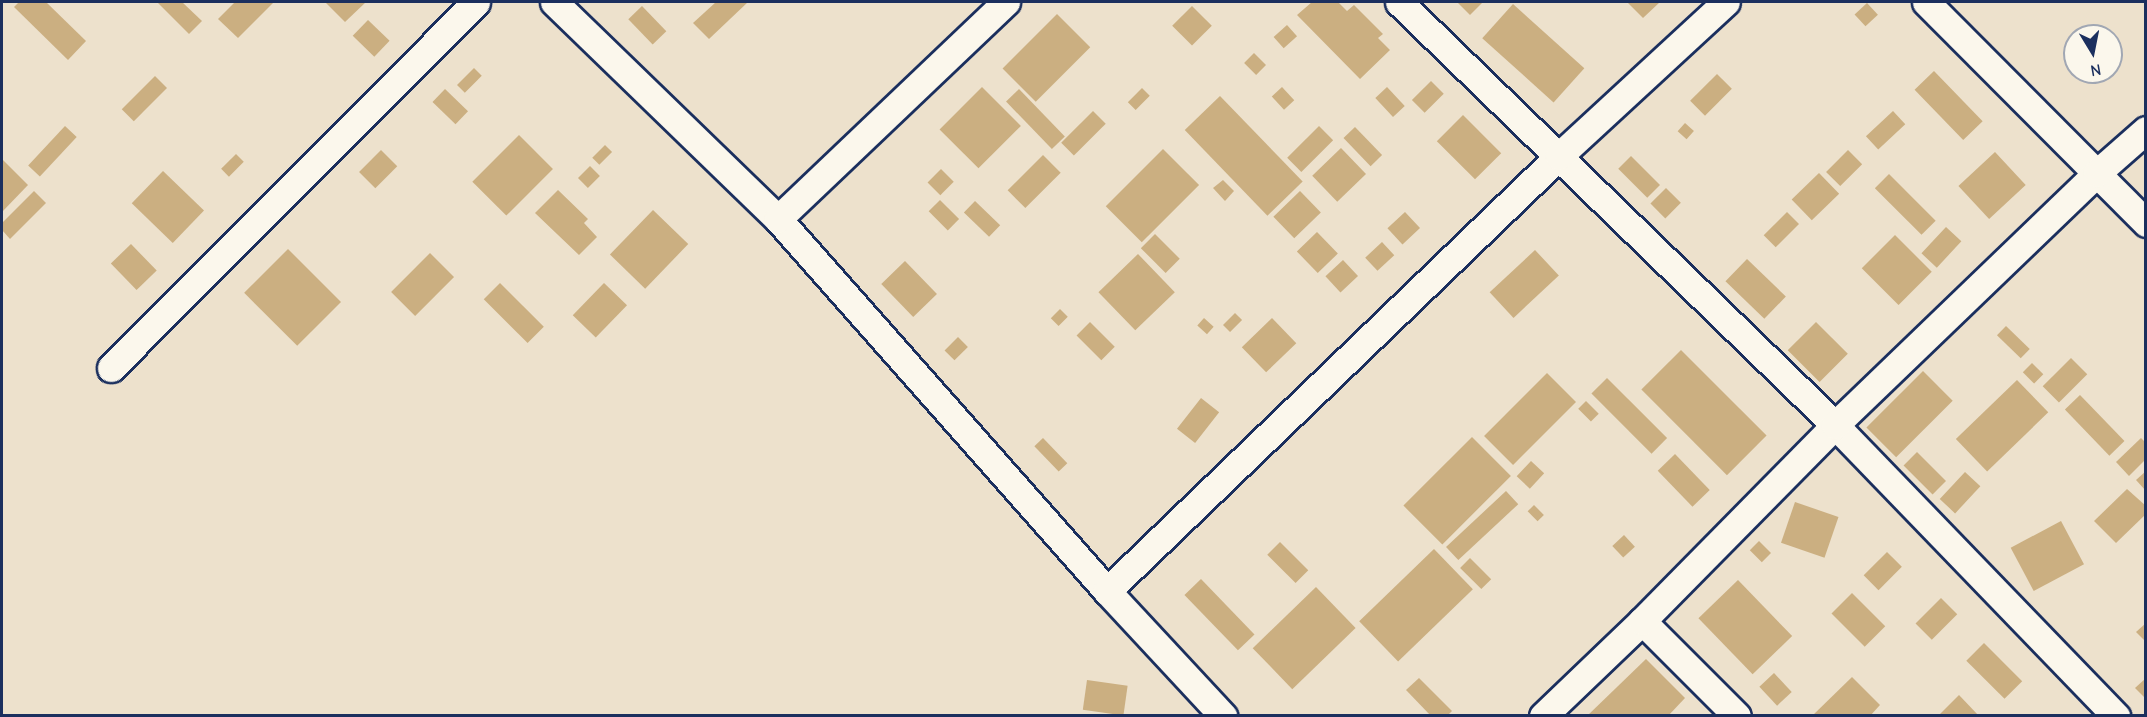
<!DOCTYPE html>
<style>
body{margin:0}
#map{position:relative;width:2147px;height:717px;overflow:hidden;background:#ede1cc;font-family:"Comic Neue",sans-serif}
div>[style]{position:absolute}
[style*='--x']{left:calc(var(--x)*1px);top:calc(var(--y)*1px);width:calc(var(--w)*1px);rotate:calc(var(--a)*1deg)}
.building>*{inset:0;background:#cbaf81;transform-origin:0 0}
.roads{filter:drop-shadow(2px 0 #1b2f5e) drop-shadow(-2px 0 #1b2f5e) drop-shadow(0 2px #1b2f5e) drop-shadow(0 -2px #1b2f5e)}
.minor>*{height:27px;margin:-13.5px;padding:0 13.5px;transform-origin:13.5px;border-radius:13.5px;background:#fbf7ec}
span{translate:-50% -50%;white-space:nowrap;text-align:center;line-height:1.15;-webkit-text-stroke:6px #fbf7ec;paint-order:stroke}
.frame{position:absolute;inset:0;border:3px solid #1b2f5e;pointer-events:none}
.north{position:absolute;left:2063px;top:24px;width:60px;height:60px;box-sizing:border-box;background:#fbf7ec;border:2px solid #a1a7b3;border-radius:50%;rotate:170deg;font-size:16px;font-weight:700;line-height:24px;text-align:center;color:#1b2f5e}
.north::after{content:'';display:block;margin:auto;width:21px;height:27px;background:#1b2f5e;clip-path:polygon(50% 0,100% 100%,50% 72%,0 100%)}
</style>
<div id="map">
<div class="building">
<i style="clip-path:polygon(19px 2px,46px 2px,86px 41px,68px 60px,14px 7px)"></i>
<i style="clip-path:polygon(157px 2px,182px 2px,202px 21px,189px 34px)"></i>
<i style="clip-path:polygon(235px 2px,274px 2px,238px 38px,218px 19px)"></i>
<i style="clip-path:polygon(325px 2px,366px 2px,345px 22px)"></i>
<i style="clip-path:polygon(716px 2px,748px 2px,709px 39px,693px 23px)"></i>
<i style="clip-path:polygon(1312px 2px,1338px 2px,1347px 11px,1354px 5px,1383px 34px,1378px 38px,1390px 50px,1360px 79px,1297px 15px)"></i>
<i style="clip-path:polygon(1457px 2px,1483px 2px,1470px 15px)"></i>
<i style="clip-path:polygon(1627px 2px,1660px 2px,1643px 18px)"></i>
<i style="left:1867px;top:3px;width:16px;height:17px;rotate:47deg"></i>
<i style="left:1513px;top:4px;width:96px;height:46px;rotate:42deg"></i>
<i style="left:642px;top:6px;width:35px;height:19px;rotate:46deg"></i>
<i style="left:1192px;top:6px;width:28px;height:28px;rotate:45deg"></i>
<i style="left:1057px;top:14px;width:47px;height:77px;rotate:45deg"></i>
<i style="left:368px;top:20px;width:30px;height:22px;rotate:44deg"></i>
<i style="left:1287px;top:25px;width:15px;height:18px;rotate:48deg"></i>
<i style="left:1254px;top:53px;width:17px;height:14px;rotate:45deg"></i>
<i style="left:474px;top:68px;width:11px;height:24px;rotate:45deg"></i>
<i style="left:1934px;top:71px;width:70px;height:27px;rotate:46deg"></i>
<i style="left:1717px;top:74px;width:21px;height:38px;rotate:45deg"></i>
<i style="left:155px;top:76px;width:17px;height:47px;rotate:45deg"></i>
<i style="left:1431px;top:81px;width:18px;height:27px;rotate:45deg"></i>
<i style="left:982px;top:87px;width:55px;height:60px;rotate:45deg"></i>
<i style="left:1282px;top:87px;width:18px;height:14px;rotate:47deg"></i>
<i style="left:1387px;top:87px;width:26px;height:16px;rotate:47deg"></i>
<i style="left:1142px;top:88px;width:11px;height:20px;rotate:45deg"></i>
<i style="left:445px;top:89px;width:32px;height:18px;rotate:44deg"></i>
<i style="left:1019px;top:89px;width:66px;height:18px;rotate:46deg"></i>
<i style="left:1220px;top:96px;width:119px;height:49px;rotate:46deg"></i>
<i style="left:1093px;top:111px;width:18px;height:45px;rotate:45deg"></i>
<i style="left:1893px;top:111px;width:18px;height:37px;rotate:47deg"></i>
<i style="left:1463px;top:115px;width:54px;height:37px;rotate:45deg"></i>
<i style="left:1685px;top:123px;width:12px;height:11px;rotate:42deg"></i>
<i style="left:65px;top:126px;width:16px;height:54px;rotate:43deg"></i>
<i style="left:1319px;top:126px;width:20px;height:45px;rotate:45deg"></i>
<i style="left:1355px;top:127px;width:39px;height:16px;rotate:46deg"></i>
<i style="left:519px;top:135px;width:48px;height:66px;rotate:45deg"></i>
<i style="left:605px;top:145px;width:10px;height:18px;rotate:45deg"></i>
<i style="left:1341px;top:148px;width:36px;height:40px;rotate:46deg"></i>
<i style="left:1163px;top:149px;width:51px;height:81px;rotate:45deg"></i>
<i style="left:381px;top:150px;width:23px;height:31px;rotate:45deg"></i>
<i style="left:1848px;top:150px;width:20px;height:31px;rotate:45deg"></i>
<i style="left:1995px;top:152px;width:45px;height:50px;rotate:47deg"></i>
<i style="left:236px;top:154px;width:11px;height:21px;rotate:45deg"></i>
<i style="left:1043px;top:155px;width:25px;height:50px;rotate:45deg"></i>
<i style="left:1631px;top:156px;width:41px;height:18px;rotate:45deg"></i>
<i style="clip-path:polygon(2px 159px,28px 185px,2px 212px)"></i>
<i style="left:590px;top:166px;width:14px;height:17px;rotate:45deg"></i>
<i style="left:941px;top:169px;width:18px;height:19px;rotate:45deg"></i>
<i style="left:163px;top:171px;width:57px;height:45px;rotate:44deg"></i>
<i style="left:1819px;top:173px;width:29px;height:38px;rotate:46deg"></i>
<i style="left:1889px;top:174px;width:66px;height:20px;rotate:45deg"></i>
<i style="clip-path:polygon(1223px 180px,1234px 191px,1225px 201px,1213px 188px)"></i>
<i style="left:1666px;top:188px;width:21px;height:22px;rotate:45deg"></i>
<i style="clip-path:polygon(558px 190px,588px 219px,584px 223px,597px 237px,579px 255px,535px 213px)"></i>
<i style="clip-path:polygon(34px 191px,46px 203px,10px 239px,2px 230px,2px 223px)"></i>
<i style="left:1300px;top:191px;width:30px;height:37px;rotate:46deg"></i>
<i style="left:940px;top:200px;width:27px;height:16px;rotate:45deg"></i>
<i style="left:975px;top:201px;width:35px;height:16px;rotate:44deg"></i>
<i style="left:653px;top:210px;width:49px;height:62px;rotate:44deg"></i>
<i style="left:1405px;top:212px;width:22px;height:24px;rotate:47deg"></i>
<i style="left:1787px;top:212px;width:17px;height:33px;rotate:45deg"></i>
<i style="left:1946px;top:227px;width:21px;height:36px;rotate:43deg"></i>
<i style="left:1317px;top:232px;width:30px;height:28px;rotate:46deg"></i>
<i style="left:1155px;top:234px;width:35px;height:20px;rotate:45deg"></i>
<i style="left:1895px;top:235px;width:52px;height:47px;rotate:45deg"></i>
<i style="left:1382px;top:242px;width:18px;height:23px;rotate:47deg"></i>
<i style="left:131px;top:244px;width:37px;height:28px;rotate:46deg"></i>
<i style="left:288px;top:249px;width:75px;height:62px;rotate:45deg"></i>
<i style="left:1535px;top:250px;width:35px;height:62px;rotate:47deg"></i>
<i style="left:430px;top:253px;width:34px;height:55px;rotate:45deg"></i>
<i style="left:1138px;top:254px;width:53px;height:55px;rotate:46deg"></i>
<i style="left:1747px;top:259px;width:54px;height:31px;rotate:44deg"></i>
<i style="left:1343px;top:260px;width:22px;height:24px;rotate:47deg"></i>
<i style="left:905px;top:261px;width:46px;height:33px;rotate:46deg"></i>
<i style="left:500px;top:283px;width:62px;height:23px;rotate:45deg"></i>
<i style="left:604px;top:283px;width:32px;height:45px;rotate:44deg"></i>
<i style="left:1060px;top:309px;width:11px;height:13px;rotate:45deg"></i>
<i style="left:1235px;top:313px;width:10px;height:17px;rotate:45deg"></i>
<i style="left:1204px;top:318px;width:13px;height:10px;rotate:42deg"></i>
<i style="left:1272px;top:318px;width:35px;height:42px;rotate:46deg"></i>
<i style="left:1090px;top:322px;width:35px;height:19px;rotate:45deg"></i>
<i style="left:1816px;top:322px;width:45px;height:40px;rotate:45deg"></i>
<i style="left:2006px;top:326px;width:33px;height:13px;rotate:44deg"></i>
<i style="left:958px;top:337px;width:14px;height:19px;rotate:45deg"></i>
<i style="left:1681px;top:350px;width:121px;height:56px;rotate:45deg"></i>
<i style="left:2071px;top:358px;width:23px;height:40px;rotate:45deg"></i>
<i style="left:2032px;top:363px;width:16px;height:13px;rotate:45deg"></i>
<i style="left:1923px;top:371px;width:42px;height:80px;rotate:45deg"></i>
<i style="left:1547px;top:373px;width:41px;height:89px;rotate:45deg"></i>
<i style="left:1607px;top:378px;width:85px;height:22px;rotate:45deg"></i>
<i style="left:2017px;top:380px;width:45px;height:85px;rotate:46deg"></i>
<i style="left:2080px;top:395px;width:64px;height:21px;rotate:46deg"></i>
<i style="left:1201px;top:398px;width:23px;height:39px;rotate:38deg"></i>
<i style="left:1586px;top:401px;width:18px;height:11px;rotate:45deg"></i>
<i style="left:1472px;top:437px;width:55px;height:97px;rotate:45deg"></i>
<i style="left:1043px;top:438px;width:35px;height:12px;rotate:46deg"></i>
<i style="clip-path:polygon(2141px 438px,2146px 443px,2146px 459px,2129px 476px,2116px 462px)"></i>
<i style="left:1917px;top:452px;width:41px;height:19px;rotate:45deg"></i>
<i style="left:1675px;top:454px;width:50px;height:24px;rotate:46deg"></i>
<i style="left:1531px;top:461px;width:18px;height:21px;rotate:43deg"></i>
<i style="clip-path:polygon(2146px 471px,2146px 491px,2136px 480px)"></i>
<i style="left:1965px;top:472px;width:21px;height:37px;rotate:43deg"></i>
<i style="clip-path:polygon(2127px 489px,2146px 506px,2146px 514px,2116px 543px,2094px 521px)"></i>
<i style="left:1506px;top:491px;width:18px;height:82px;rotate:47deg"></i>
<i style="left:1795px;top:502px;width:46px;height:43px;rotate:19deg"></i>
<i style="left:1534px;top:505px;width:14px;height:9px;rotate:45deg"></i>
<i style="left:2061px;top:521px;width:49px;height:57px;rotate:62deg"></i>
<i style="left:1624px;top:535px;width:16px;height:16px;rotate:47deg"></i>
<i style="left:1759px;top:541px;width:17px;height:13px;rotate:45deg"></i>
<i style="left:1280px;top:542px;width:40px;height:18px;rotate:45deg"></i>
<i style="left:1434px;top:549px;width:56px;height:104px;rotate:46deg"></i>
<i style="left:1887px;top:552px;width:21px;height:33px;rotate:45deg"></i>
<i style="left:1470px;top:558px;width:30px;height:14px;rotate:45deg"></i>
<i style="left:1201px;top:579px;width:77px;height:23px;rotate:46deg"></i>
<i style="left:1738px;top:580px;width:78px;height:55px;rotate:46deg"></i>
<i style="left:1316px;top:587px;width:57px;height:88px;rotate:46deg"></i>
<i style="left:1852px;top:593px;width:47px;height:29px;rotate:45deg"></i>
<i style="left:1941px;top:598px;width:23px;height:36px;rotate:45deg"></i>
<i style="clip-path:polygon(2146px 623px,2146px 642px,2136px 632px)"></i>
<i style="left:1984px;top:643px;width:54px;height:25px;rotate:45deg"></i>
<i style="clip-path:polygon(1646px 659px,1685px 698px,1668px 716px,1587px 716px)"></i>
<i style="left:1774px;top:673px;width:26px;height:20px;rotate:47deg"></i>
<i style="clip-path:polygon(1852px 677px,1880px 705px,1870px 716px,1812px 716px)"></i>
<i style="clip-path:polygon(1419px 678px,1452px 711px,1447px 716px,1431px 716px,1406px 690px)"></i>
<i style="clip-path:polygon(2146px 678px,2146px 699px,2135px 688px)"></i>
<i style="left:1087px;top:680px;width:41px;height:30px;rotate:8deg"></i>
<i style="clip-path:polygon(1959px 695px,1979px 716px,1938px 716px)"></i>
</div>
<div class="roads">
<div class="minor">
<i style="--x:554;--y:2;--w:312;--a:44.1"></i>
<i style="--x:778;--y:219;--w:497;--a:48.5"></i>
<i style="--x:1107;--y:591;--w:171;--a:47.1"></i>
<i style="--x:1399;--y:2;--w:607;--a:44.13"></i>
<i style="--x:1835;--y:425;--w:405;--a:46"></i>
<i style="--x:1926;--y:2;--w:312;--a:45.1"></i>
<i style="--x:778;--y:219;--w:315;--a:-43.6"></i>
<i style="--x:111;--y:368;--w:517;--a:-45.08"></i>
<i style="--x:1107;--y:591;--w:627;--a:-43.9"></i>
<i style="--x:1559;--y:156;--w:227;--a:-42.7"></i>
<i style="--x:1642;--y:621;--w:134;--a:45"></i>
<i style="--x:1543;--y:716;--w:137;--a:-43.8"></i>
<i style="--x:1642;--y:621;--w:275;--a:-45.4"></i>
<i style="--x:1835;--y:425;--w:364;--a:-43.9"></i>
<i style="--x:2097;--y:173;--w:65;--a:-41.3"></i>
</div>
</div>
<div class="frame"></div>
<div class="north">N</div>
</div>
